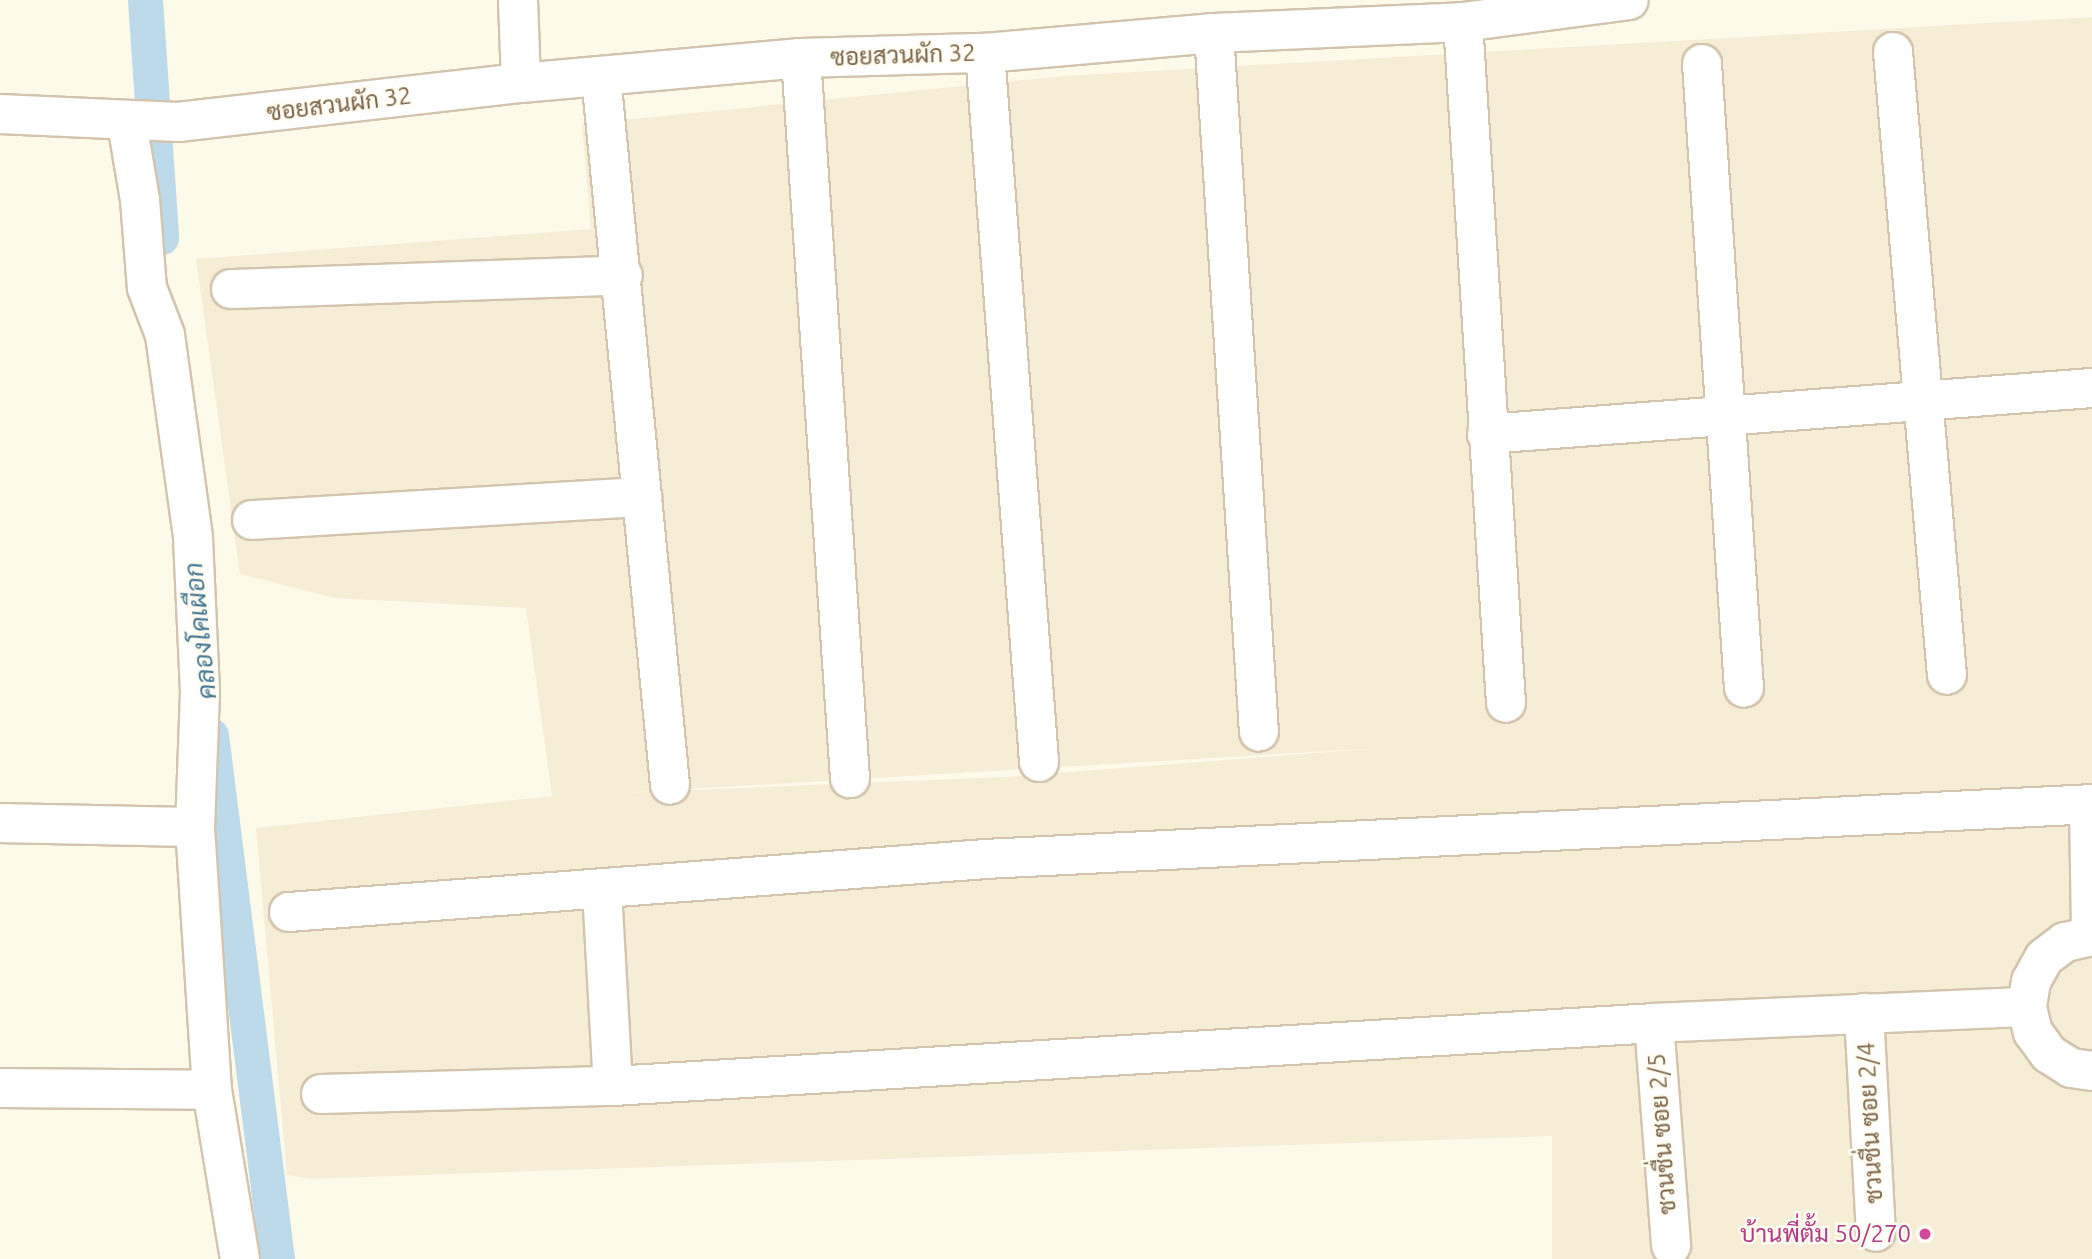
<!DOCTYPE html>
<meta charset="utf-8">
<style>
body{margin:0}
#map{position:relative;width:2092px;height:1259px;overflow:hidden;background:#fefaea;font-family:Ubuntu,Sarabun,sans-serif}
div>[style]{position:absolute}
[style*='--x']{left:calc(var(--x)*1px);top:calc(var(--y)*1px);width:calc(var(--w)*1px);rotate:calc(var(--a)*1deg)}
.residential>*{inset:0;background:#f6edd7}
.canal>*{height:35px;margin:-17.5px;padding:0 17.5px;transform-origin:17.5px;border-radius:17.5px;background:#bcdae9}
.roads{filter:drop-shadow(2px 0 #d2c4ad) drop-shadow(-2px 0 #d2c4ad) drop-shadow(0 2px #d2c4ad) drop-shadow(0 -2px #d2c4ad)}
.minor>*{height:38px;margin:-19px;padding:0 19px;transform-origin:19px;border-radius:19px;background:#fff}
.dots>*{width:19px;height:19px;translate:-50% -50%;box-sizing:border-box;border:4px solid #fffcf1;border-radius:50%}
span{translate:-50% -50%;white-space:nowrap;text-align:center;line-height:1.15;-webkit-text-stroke:5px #fffcf1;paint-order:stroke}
.street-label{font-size:24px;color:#7b654a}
.hotel-label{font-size:24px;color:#b23c85}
.right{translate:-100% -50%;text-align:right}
.water-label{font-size:26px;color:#457996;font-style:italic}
</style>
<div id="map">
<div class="residential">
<i style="clip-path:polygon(evenodd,2092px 17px,2092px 1259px,1552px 1259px,1552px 1136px,309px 1179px,287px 1175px,256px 828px,552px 796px,526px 608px,334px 598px,240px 574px,196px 259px,591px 229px,582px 124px,1064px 76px,2092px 17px,1382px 748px,1004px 777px,621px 793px,1382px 748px)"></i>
</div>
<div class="canal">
<i style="--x:145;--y:0;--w:238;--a:86.1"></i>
<i style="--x:211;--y:735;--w:528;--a:82.82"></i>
</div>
<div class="roads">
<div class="minor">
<i style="--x:518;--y:0;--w:83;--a:87.9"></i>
<i style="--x:1463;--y:22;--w:682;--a:86.39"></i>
<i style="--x:1214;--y:33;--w:700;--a:86.32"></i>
<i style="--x:1893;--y:52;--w:625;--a:85.05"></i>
<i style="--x:985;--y:53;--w:711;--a:85.64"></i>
<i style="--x:801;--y:58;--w:722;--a:86.11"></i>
<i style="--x:1702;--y:64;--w:625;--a:86.15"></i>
<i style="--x:601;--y:76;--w:712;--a:84.44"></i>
<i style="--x:0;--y:114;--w:178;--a:2.6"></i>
<i style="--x:178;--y:122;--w:345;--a:-6.5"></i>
<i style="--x:521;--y:83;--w:281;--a:-5.1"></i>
<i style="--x:801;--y:58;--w:184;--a:-1.6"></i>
<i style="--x:985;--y:53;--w:230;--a:-5"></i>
<i style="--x:1214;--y:33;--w:249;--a:-2.5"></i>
<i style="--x:1463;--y:22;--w:167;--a:-7.5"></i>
<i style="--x:127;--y:123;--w:78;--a:80.4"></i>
<i style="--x:140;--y:200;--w:88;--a:85.5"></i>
<i style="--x:147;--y:288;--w:50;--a:69"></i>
<i style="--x:165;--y:335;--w:205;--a:82.1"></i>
<i style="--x:193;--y:538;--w:154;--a:87.4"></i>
<i style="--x:200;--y:692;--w:135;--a:92.1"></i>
<i style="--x:195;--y:827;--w:264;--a:86.3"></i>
<i style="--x:212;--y:1090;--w:171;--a:80.6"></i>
<i style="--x:231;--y:289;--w:392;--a:-2"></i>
<i style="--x:1487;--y:434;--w:607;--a:-4.35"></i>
<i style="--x:252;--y:520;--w:391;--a:-3.4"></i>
<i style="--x:2089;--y:805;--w:131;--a:89.1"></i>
<i style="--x:0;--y:823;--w:195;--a:1.2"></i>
<i style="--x:602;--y:890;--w:196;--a:86.8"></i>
<i style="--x:289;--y:912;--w:698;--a:-4.35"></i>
<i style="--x:985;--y:859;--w:1108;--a:-2.84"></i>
<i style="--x:2092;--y:936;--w:28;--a:167"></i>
<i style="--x:2065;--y:942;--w:26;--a:143"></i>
<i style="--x:2044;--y:958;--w:26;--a:119"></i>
<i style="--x:2031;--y:981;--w:26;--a:99"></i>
<i style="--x:2027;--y:1007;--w:26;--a:77"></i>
<i style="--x:2033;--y:1032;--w:27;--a:54"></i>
<i style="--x:2049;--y:1054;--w:26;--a:32"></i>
<i style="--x:2071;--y:1068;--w:21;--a:8"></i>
<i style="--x:1864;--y:1013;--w:219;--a:86.9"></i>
<i style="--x:1654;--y:1023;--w:223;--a:85.6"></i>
<i style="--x:0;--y:1088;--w:212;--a:0.5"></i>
<i style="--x:321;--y:1094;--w:292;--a:-1.6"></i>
<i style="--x:613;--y:1086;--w:1043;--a:-3.46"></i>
<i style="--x:1654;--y:1023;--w:373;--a:-2.5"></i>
</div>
</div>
<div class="dots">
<i style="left:1925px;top:1234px;background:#d1479c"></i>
</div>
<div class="street-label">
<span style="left:903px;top:55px;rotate:-2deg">ซอยสวนผัก 32</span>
<span style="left:339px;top:104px;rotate:-7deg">ซอยสวนผัก 32</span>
<span style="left:1870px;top:1123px;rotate:-93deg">ชวนชื่น ซอย 2/4</span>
<span style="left:1662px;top:1134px;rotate:-94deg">ชวนชื่น ซอย 2/5</span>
</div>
<div class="hotel-label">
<span class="right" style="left:1911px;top:1234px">บ้านพี่ตั้ม 50/270</span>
</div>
<div class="water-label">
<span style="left:200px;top:631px;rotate:-96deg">คลองโคเผือก</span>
</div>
</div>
